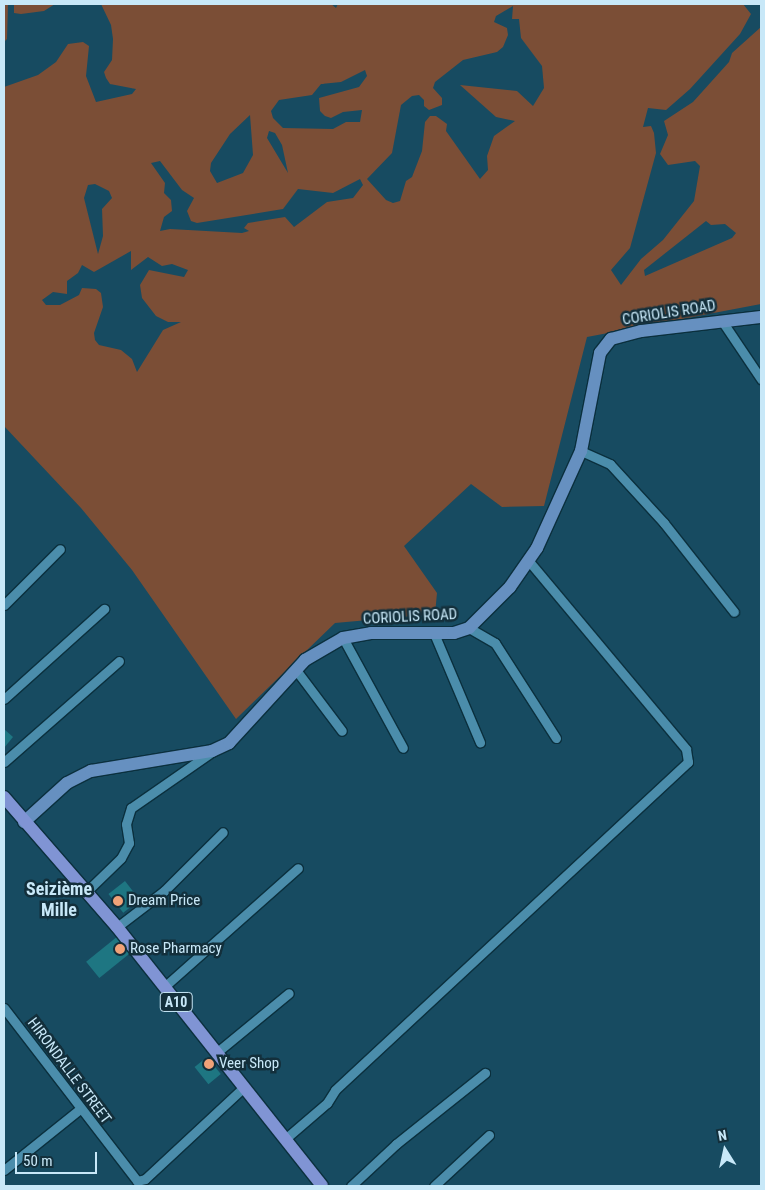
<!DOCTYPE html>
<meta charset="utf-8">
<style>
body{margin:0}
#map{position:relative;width:765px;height:1190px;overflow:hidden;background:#174b61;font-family:"Roboto Condensed",sans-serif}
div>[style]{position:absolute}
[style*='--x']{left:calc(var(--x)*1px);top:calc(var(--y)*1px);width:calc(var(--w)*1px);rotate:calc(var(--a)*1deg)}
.green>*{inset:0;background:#7b4e36}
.building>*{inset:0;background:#1e7682;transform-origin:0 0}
.roads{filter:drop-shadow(1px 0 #0b303e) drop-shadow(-1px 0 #0b303e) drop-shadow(0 1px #0b303e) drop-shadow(0 -1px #0b303e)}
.street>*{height:9px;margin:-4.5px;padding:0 4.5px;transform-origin:4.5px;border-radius:4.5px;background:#4b8dab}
.secondary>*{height:12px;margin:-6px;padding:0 6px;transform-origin:6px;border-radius:6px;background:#6690c0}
.primary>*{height:12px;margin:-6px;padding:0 6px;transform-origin:6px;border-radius:6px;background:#8094d4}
.dots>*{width:14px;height:14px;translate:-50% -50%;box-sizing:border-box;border:2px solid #132f3b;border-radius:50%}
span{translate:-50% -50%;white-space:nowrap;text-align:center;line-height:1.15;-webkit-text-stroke:5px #132f3b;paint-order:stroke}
.shield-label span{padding:1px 4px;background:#132f3b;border:1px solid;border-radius:4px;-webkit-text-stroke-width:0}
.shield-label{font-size:14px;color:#c8e8f8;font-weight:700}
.street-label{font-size:15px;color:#c8e8f8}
.poi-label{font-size:15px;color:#c8e8f8}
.left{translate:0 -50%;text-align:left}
.quarter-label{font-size:18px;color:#c8e8f8;font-weight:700}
.frame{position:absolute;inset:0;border:5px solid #c8e8f8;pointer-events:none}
.north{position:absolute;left:700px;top:1125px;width:50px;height:50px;-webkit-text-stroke:4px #132f3b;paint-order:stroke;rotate:350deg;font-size:14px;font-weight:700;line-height:20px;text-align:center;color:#c8e8f8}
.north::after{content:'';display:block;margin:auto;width:18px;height:22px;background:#c8e8f8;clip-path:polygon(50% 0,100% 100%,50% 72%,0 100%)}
.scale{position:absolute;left:15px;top:1152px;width:82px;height:22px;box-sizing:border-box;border:2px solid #c8e8f8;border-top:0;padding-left:6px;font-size:15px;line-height:18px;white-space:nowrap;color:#c8e8f8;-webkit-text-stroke:4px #132f3b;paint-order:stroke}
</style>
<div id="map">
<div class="green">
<i style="clip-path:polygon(4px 4px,8px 4px,7px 39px,4px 42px)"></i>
<i style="clip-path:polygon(14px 4px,55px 4px,44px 11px,21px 14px,14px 13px)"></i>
<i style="clip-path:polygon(evenodd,101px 4px,331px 4px,336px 8px,338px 4px,743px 4px,751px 14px,740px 34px,690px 89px,666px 110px,648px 108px,643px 127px,651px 126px,654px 133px,656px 153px,630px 248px,611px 270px,621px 285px,641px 259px,663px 240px,694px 201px,700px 166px,695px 161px,668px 165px,660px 154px,668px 135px,664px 121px,693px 102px,729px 62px,732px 53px,761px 27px,761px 304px,587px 337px,544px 506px,502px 507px,471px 484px,404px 546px,437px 593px,435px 614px,335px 623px,236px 719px,132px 570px,81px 508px,4px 426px,4px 87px,38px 75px,56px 62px,68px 44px,83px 42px,89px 46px,86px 76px,96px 102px,132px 94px,136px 89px,110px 84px,106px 78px,104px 72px,112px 60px,113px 39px,111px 25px,101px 4px,513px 6px,512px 19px,519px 19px,521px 38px,542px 66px,544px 88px,533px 106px,517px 91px,460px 85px,496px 117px,515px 121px,494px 136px,487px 156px,488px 170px,480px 179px,446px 131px,447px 124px,436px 116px,430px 116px,425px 122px,422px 151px,412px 177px,406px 181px,400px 201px,393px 203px,386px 200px,367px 179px,392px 153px,401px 105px,412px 96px,419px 95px,424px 100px,424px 106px,429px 110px,442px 105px,442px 98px,433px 88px,435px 82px,463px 60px,497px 52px,503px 47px,508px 35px,507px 28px,494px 22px,496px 16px,513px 6px,101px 4px,365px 70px,367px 76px,359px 87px,319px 98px,320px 111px,325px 116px,331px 118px,343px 112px,362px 110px,360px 122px,346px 122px,333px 129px,283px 128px,273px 118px,271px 111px,279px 100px,312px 95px,321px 84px,341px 82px,365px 70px,101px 4px,250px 115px,253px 155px,243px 173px,217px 183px,210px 171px,211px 163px,230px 134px,250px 115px,101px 4px,269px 131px,275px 133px,282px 145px,288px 173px,267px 138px,269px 131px,101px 4px,160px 161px,182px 190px,194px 198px,187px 211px,191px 221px,197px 223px,283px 209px,298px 189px,333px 193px,360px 179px,363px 185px,353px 198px,327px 202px,294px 227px,285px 217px,248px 223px,244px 228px,249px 231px,242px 233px,170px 229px,160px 231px,164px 217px,172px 211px,171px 200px,164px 193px,165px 183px,151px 163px,160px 161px,101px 4px,95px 184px,109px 191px,112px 198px,102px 209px,103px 236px,98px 254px,84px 198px,88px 185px,95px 184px,101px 4px,706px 221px,711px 225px,725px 224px,736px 233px,732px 238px,645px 276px,644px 270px,706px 221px,101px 4px,131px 251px,131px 270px,148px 257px,162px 266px,172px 264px,188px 270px,184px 277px,149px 270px,140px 285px,142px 298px,156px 316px,168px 322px,181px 322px,163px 330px,137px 372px,132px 359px,121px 350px,99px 345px,95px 340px,94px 333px,103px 307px,101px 293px,96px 289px,82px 288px,79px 295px,60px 305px,46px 305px,42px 300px,53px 292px,67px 294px,67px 281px,78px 273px,82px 265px,94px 272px,131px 251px)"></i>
</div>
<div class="building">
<i style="clip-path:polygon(4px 729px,13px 737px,4px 748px)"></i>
<i style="left:125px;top:881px;width:24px;height:21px;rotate:52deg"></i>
<i style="left:118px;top:936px;width:21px;height:41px;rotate:51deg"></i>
<i style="left:207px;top:1057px;width:22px;height:16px;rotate:51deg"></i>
</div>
<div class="roads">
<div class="street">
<i style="--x:722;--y:321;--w:70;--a:56.1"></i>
<i style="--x:581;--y:451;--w:32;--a:24"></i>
<i style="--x:610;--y:464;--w:80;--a:47.5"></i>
<i style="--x:664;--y:523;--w:113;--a:51.8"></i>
<i style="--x:4;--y:605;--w:79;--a:-45"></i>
<i style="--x:469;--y:628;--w:30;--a:30"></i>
<i style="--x:495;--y:643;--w:113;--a:57.3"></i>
<i style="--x:433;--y:631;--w:121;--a:67.1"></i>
<i style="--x:343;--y:638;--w:125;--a:61.4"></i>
<i style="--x:296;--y:670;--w:76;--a:53"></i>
<i style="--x:4;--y:699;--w:135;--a:-42"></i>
<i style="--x:4;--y:762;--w:153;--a:-41.3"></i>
<i style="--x:87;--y:891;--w:47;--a:-44.1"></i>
<i style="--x:121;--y:858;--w:17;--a:-62"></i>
<i style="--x:129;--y:843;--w:19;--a:-99"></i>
<i style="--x:126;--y:824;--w:17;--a:-73"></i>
<i style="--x:131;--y:808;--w:96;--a:-34.8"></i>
<i style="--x:117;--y:927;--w:59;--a:-37.5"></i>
<i style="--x:164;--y:891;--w:83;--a:-45"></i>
<i style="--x:164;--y:987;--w:179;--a:-41.6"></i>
<i style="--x:4;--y:1008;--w:218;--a:52.4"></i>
<i style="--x:137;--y:1181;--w:8;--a:-14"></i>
<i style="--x:145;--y:1179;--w:134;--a:-42.9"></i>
<i style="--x:216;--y:1053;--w:94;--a:-39.4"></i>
<i style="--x:285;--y:1139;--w:55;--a:-40.6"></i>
<i style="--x:327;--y:1103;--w:15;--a:-58"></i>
<i style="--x:335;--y:1090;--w:482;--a:-42.9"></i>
<i style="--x:688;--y:762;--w:13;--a:-99"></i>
<i style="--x:686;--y:749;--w:245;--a:-129.9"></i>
<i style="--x:4;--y:1170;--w:97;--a:-38.8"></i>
<i style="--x:351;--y:1186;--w:62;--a:-43"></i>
<i style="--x:396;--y:1144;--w:114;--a:-38.6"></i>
<i style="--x:434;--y:1186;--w:75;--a:-42.8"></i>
</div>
<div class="secondary">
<i style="--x:24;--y:822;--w:58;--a:-42.2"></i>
<i style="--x:67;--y:783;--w:27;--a:-27"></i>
<i style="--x:91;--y:771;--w:123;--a:-9.4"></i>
<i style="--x:212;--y:751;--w:19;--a:-25"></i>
<i style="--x:229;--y:743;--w:113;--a:-47.5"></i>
<i style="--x:305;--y:660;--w:44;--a:-30.1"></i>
<i style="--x:343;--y:638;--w:28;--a:-10"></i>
<i style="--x:371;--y:633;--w:83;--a:0"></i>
<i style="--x:454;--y:633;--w:16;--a:-18"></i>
<i style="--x:469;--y:628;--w:58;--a:-45"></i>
<i style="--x:510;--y:587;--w:47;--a:-55.3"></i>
<i style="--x:537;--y:548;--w:107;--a:-65.6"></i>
<i style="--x:581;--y:451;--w:100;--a:-79"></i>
<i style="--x:600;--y:353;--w:18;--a:-52"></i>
<i style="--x:611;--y:339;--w:31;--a:-15"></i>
<i style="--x:641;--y:331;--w:121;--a:-6.7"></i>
</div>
<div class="primary">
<i style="--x:4;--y:797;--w:172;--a:49"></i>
<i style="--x:117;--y:927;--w:330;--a:51.6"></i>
</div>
</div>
<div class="dots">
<i style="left:118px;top:901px;background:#f0a278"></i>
<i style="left:120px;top:949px;background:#f0a278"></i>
<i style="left:209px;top:1064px;background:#f0a278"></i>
</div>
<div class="shield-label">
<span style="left:176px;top:1002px">A10</span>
</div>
<div class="street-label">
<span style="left:669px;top:313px;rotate:-9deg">CORIOLIS ROAD</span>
<span style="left:410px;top:617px;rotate:-3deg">CORIOLIS ROAD</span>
<span style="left:69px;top:1071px;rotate:53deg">HIRONDALLE STREET</span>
</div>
<div class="poi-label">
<span class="left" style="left:128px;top:901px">Dream Price</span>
<span class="left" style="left:130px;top:949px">Rose Pharmacy</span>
<span class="left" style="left:219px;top:1064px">Veer Shop</span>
</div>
<div class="quarter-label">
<span style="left:59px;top:900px">Seizième<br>Mille</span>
</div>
<div class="frame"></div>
<div class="north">N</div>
<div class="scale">50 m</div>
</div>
